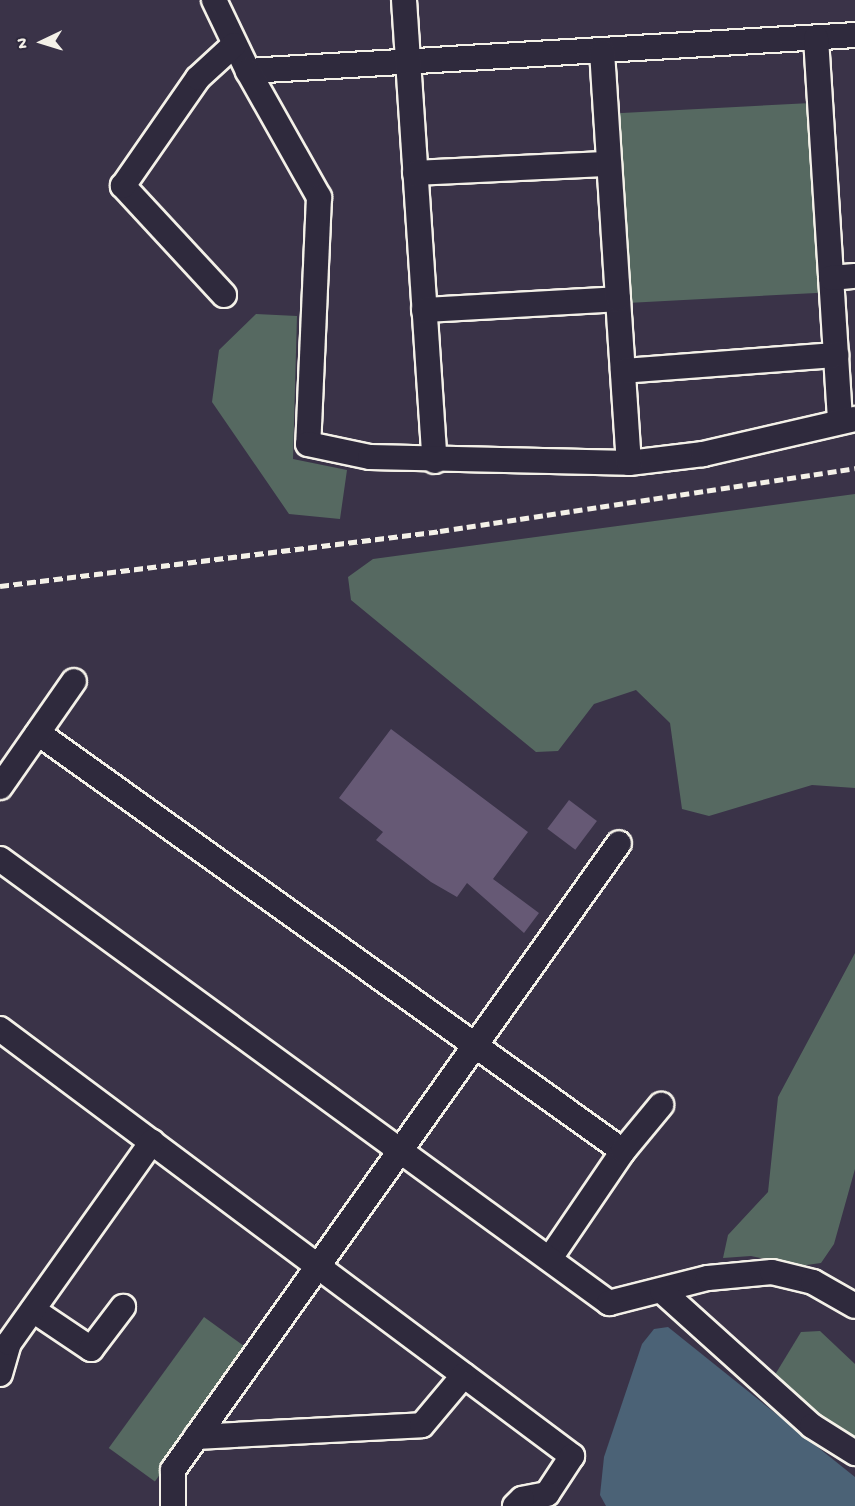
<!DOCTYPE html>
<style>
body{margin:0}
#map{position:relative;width:855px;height:1506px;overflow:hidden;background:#3a3348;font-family:"Gochi Hand",sans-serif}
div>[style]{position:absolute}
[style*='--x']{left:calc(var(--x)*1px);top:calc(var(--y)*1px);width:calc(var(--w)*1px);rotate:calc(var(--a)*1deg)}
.green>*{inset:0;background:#566961;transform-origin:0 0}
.water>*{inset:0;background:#4b6276}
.building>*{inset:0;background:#665975;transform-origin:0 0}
.roads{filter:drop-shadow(2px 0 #f4f1e8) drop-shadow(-2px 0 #f4f1e8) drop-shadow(0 2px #f4f1e8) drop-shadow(0 -2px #f4f1e8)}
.street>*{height:24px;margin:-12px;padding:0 12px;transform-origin:12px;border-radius:12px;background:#2f2a3d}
.rail>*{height:4.5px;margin-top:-2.25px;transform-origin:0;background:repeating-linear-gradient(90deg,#f4f1e8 0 9px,transparent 0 13.5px)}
span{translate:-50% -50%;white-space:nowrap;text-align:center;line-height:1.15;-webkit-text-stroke:4.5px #2f2a3d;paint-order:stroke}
.north{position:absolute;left:12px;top:12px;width:60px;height:60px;-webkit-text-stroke:4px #2f2a3d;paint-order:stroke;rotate:266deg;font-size:16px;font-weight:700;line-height:24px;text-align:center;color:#f4f1e8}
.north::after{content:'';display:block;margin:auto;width:21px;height:27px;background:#f4f1e8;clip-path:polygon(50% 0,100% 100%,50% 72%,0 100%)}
</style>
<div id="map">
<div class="green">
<i style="left:811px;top:103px;width:190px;height:194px;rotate:87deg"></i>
<i style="clip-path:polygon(256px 314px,297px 316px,293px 459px,347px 470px,340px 519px,289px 514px,212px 402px,219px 350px)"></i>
<i style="clip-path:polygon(855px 494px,855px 788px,812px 785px,709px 816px,682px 809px,670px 723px,636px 690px,594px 704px,558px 751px,536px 752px,351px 600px,348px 577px,373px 559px)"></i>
<i style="clip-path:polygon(855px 953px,855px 1169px,834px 1244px,821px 1263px,799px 1266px,751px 1256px,723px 1258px,728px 1235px,768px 1192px,778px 1097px)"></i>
<i style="left:204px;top:1317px;width:57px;height:162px;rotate:36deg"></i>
<i style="clip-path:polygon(820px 1331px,855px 1364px,855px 1442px,817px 1420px,773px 1378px,801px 1332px)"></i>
</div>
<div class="water">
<i style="clip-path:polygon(668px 1327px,855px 1477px,855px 1506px,606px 1506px,600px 1495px,604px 1457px,642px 1344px,654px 1329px)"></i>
</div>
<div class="building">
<i style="clip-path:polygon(391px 729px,528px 832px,493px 879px,539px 913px,524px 933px,467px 883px,457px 897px,431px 882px,376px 840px,383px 832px,339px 798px)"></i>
<i style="left:569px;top:800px;width:35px;height:36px;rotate:37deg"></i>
</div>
<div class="roads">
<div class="street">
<i style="--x:214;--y:0;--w:79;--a:64.4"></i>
<i style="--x:248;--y:71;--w:608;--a:-3.39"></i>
<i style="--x:404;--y:0;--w:462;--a:86.2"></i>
<i style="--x:816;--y:38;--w:383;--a:86.4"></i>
<i style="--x:248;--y:71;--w:145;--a:60.6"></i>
<i style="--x:319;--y:197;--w:247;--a:92.5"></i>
<i style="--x:308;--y:444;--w:63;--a:11.8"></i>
<i style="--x:370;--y:457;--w:259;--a:1.3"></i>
<i style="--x:629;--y:463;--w:75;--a:-6.9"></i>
<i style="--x:703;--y:454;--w:156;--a:-13"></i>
<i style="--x:415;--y:173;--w:194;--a:-2.7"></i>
<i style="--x:831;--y:278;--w:24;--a:-5"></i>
<i style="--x:224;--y:295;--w:149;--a:-132.8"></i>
<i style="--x:123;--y:186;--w:131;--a:-55.2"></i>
<i style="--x:198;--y:78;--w:49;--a:-42.5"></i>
<i style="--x:618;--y:299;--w:164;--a:86.2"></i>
<i style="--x:424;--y:310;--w:194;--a:-3.2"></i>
<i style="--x:618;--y:299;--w:248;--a:-93.7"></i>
<i style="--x:623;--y:371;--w:214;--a:-4.3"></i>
<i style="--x:38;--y:733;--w:719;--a:35.55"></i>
<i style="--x:623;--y:1151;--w:128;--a:124.2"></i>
<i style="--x:0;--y:787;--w:129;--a:-55.1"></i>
<i style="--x:0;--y:859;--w:754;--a:36.09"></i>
<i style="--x:609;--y:1303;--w:102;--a:-14.2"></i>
<i style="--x:708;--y:1278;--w:64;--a:-5.4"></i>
<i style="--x:772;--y:1272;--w:42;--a:13.7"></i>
<i style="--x:813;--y:1282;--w:48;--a:29.7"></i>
<i style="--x:0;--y:1029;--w:714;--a:36.74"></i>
<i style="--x:572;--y:1456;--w:45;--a:123.3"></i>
<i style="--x:547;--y:1494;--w:25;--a:169"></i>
<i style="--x:522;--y:1499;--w:10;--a:135"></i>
<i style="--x:623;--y:1151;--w:60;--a:-50.4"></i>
<i style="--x:662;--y:1291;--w:202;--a:42"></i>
<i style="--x:812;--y:1426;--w:51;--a:32.1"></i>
<i style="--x:33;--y:1310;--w:70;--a:33.9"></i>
<i style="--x:91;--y:1349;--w:53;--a:-52.7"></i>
<i style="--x:0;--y:1374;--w:32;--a:-74"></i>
<i style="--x:9;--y:1343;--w:247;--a:-54.6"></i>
<i style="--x:196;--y:1437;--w:226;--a:-3"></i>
<i style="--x:422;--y:1425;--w:65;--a:-50"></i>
<i style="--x:173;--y:1506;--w:36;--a:-90"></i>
<i style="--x:173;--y:1470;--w:769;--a:-54.57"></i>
</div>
</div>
<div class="rail">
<i style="--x:0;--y:586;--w:443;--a:-7.1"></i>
<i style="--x:440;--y:531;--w:420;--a:-8.6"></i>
</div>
<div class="north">N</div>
</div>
